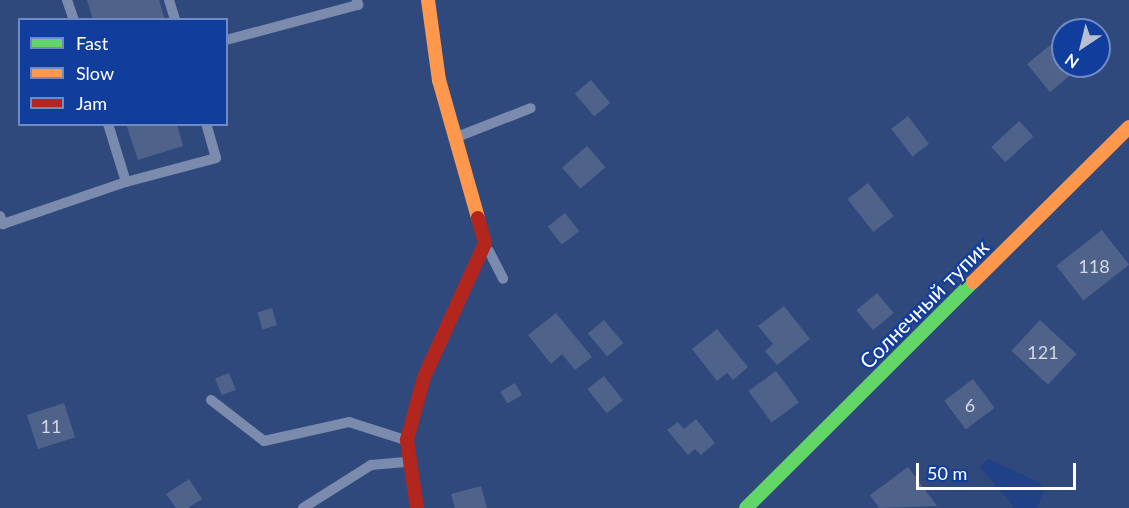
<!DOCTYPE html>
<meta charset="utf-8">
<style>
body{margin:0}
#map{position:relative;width:1129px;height:508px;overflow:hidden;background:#30497c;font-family:Lato,sans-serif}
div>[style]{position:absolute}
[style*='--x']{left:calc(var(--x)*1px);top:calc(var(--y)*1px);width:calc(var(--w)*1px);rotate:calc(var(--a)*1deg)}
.water>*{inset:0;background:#204187}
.building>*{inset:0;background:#4e628a;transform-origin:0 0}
.lane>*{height:10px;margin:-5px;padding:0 5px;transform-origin:5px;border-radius:5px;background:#7b8bad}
.fast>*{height:14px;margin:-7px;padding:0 7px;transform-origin:7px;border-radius:7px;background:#63d668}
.slow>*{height:14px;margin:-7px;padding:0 7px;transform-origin:7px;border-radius:7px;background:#ff974d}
.jam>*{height:14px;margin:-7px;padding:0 7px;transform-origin:7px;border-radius:7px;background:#b3261e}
span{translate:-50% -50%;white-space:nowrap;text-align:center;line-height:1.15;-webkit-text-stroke:4.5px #113e9c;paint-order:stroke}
.number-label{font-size:18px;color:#d3d8e2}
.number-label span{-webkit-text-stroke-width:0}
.street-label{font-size:21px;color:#fff}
.legend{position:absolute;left:18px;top:18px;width:210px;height:108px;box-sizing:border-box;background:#113e9c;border:2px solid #708bc4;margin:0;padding:8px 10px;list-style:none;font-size:18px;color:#fff}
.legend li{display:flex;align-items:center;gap:12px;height:30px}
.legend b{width:30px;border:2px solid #708bc4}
.north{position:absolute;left:1051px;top:18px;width:60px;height:60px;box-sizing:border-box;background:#113e9c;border:2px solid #708bc4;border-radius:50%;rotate:215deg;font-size:16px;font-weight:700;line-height:24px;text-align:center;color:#fff}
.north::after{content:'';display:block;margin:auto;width:21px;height:27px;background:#b7bfd1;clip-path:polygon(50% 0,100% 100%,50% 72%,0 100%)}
.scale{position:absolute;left:916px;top:463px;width:160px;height:27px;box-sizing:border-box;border:3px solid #fff;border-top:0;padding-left:8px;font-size:18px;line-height:21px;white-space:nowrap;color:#fff;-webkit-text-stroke:4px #113e9c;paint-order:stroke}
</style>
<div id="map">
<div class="water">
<i style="clip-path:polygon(988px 459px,1039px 482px,1044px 491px,1037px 508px,1015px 508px,980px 467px)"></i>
</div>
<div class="building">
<i style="clip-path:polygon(87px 0,159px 0,165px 20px,93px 20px)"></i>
<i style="clip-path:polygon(1060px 37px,1063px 66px,1081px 66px,1050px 92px,1027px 64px)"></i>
<i style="left:591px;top:80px;width:30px;height:21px;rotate:50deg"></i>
<i style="left:908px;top:116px;width:35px;height:21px;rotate:53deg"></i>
<i style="left:1019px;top:121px;width:21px;height:38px;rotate:47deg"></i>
<i style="clip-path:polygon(126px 124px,177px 124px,183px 146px,138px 160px)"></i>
<i style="left:587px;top:146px;width:28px;height:33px;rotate:49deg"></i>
<i style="left:868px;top:183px;width:42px;height:26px;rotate:52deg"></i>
<i style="left:565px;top:213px;width:23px;height:22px;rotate:52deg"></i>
<i style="left:1102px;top:230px;width:44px;height:58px;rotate:52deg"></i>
<i style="left:877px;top:293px;width:26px;height:27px;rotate:50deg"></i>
<i style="clip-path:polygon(784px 306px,810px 339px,777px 365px,765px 351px,773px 344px,758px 326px)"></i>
<i style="left:272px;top:308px;width:18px;height:15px;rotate:74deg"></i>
<i style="clip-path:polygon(556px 313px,592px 357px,575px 370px,562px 354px,551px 364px,528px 335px)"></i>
<i style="left:604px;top:320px;width:30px;height:21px;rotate:50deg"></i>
<i style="left:1040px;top:320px;width:50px;height:42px;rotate:43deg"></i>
<i style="clip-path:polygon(717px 329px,748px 367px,733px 380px,727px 373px,717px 381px,692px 349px)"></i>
<i style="left:776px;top:371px;width:39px;height:34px;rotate:54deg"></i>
<i style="left:229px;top:373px;width:18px;height:15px;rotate:68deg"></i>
<i style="left:604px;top:376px;width:31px;height:21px;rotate:52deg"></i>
<i style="left:973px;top:379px;width:36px;height:36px;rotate:53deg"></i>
<i style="left:515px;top:383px;width:14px;height:17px;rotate:60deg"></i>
<i style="left:64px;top:403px;width:36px;height:39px;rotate:72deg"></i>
<i style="clip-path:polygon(696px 419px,715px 443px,701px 455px,695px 449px,688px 455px,667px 430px,678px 422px,684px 429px)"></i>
<i style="clip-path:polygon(908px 467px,937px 506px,879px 508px,870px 495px)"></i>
<i style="clip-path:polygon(189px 479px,202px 499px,188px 508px,176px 508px,166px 494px)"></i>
<i style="clip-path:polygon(481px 486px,487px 508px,455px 508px,451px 494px)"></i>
</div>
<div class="lane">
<i style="--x:67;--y:0;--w:21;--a:71"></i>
<i style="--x:169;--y:0;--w:21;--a:73"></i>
<i style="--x:226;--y:40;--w:137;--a:-14.9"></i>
<i style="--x:358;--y:5;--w:5;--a:-101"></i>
<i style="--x:457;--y:137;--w:79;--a:-21.4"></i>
<i style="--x:126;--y:182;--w:93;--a:-14.9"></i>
<i style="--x:216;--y:158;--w:35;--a:-106"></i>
<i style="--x:0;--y:216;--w:9;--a:69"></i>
<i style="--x:3;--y:224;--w:130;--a:-18.9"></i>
<i style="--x:126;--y:182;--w:61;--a:-107.2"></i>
<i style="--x:489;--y:251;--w:31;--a:63"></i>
<i style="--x:211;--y:400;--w:67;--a:37.7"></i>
<i style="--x:264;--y:441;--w:87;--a:-12.6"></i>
<i style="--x:349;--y:422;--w:59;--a:17.8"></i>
<i style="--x:303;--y:508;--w:80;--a:-32.3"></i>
<i style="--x:371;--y:465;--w:37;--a:-5"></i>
</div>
<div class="fast">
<i style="--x:746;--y:508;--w:320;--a:-44.9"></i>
</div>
<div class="slow">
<i style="--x:428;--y:0;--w:81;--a:82.2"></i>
<i style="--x:439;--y:80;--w:143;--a:74.2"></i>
<i style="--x:973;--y:282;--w:220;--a:-44.8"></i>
</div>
<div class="jam">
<i style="--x:417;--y:508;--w:69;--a:-98.4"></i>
<i style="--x:407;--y:440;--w:65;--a:-74.9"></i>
<i style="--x:424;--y:377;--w:147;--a:-65.5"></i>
<i style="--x:485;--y:243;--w:26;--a:-106"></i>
</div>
<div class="number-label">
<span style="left:1094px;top:266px">118</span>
<span style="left:1043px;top:352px">121</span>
<span style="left:970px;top:405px">6</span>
<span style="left:51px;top:426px">11</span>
</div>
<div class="street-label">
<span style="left:924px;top:304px;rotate:-45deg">Солнечный тупик</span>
</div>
<ul class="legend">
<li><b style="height:8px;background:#63d668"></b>Fast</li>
<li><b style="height:8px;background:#ff974d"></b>Slow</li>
<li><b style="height:8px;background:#b3261e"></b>Jam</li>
</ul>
<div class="north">N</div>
<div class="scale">50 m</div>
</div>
